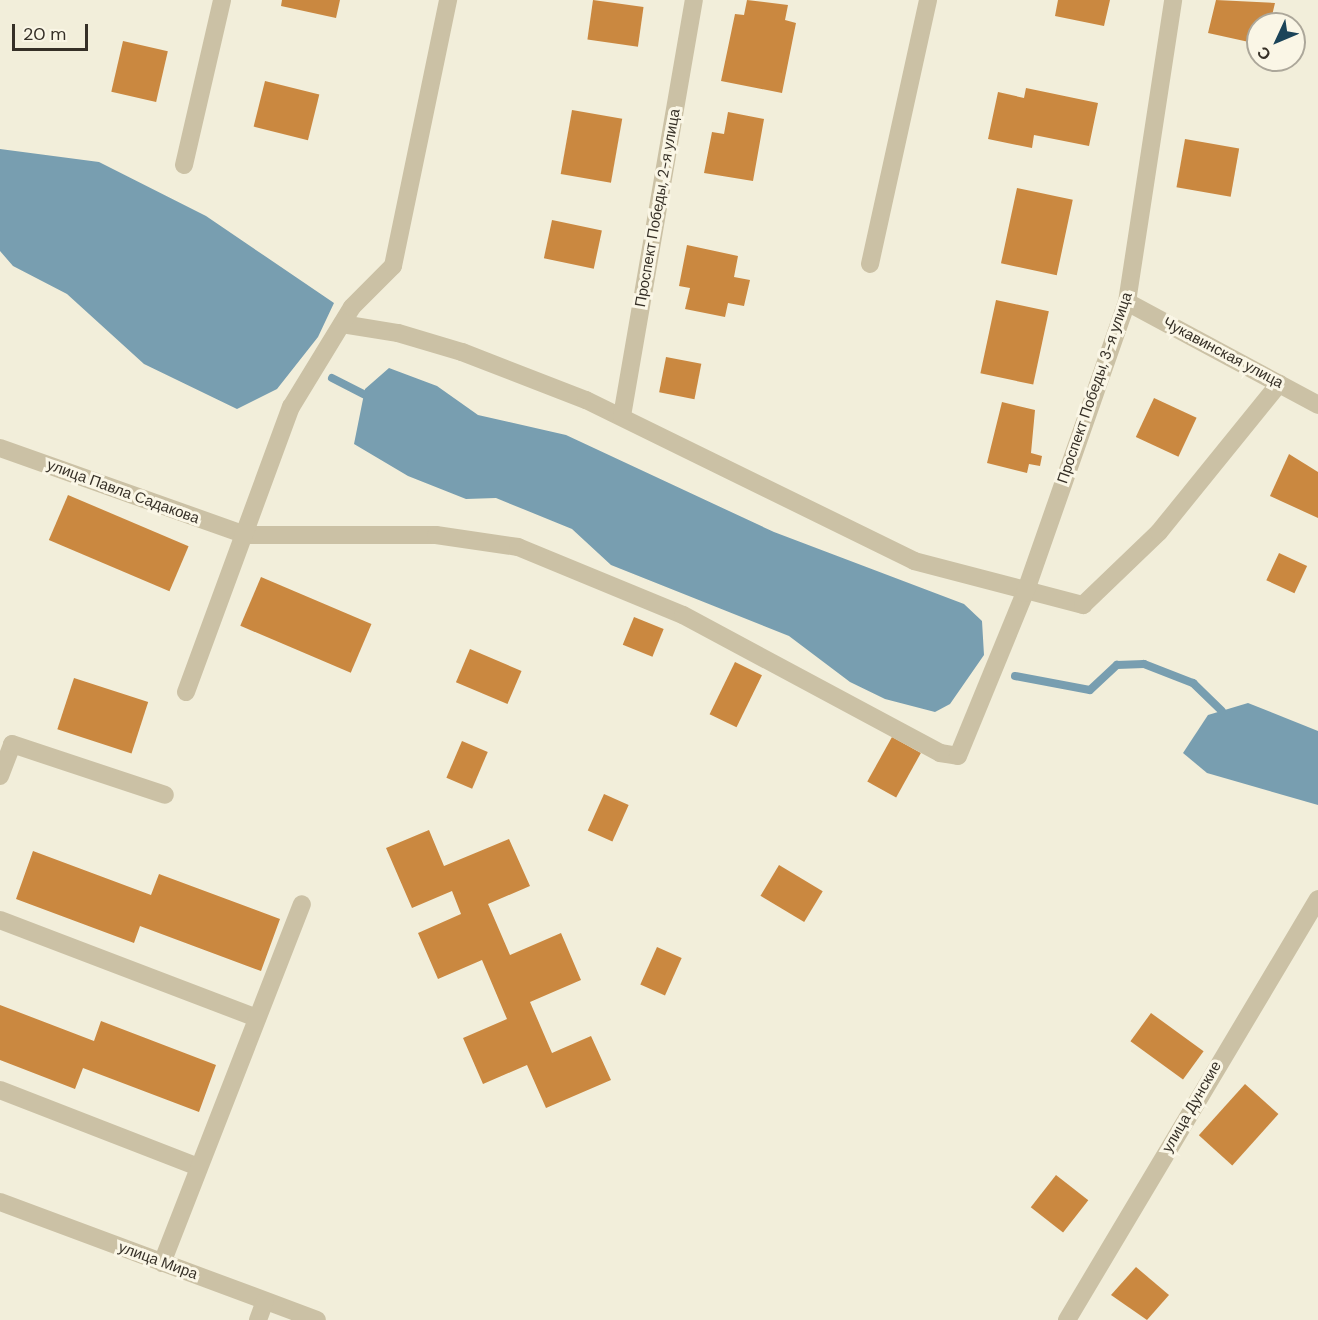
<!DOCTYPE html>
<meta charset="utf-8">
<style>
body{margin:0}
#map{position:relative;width:1318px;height:1320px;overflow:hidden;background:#f2eeda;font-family:"DM Sans",sans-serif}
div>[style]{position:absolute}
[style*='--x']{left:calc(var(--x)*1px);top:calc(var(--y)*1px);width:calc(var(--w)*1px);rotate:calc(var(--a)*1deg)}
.water>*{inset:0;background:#789eb0}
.stream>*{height:8px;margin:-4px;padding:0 4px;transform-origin:4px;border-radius:4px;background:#789eb0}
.building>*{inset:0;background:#ca8840;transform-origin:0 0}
.minor>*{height:18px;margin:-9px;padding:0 9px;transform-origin:9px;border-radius:9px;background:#cbc1a5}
span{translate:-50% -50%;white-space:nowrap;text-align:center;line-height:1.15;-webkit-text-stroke:6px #faf6e6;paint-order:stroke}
.street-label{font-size:15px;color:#363027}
.north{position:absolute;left:1246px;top:12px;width:60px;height:60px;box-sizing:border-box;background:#faf6e6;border:2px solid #aca79a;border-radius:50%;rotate:226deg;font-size:16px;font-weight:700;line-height:24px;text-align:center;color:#363027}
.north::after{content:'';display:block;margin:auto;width:21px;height:27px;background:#1b4459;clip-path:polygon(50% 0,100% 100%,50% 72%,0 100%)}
.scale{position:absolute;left:12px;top:24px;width:76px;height:27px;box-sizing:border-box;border:3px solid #363027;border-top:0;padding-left:8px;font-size:18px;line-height:21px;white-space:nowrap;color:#363027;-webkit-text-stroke:4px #faf6e6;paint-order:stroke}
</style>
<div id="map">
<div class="water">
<i style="clip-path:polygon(0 149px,99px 162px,206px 216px,334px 303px,318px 337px,277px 389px,237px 409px,144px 364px,67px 294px,13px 266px,0 251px)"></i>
<i style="clip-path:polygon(389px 368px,437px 386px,478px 415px,566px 435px,774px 532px,964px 604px,982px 621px,984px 655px,950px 704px,935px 712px,885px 699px,850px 682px,789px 636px,611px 565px,572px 529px,496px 498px,466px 499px,408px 476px,354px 444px,365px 389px)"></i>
<i style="clip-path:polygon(1248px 703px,1318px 731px,1318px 805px,1207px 773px,1183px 753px,1208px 715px)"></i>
</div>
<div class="stream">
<i style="--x:332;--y:378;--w:36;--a:27"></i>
<i style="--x:1015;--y:676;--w:76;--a:10.6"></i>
<i style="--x:1090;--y:690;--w:37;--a:-43"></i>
<i style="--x:1117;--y:665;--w:27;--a:-2"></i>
<i style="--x:1144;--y:664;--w:53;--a:21.2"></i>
<i style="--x:1193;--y:683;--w:40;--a:44"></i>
</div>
<div class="building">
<i style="clip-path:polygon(282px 0,340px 0,336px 18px,281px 6px)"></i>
<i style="left:593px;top:0;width:51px;height:40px;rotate:8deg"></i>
<i style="clip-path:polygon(747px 0,788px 5px,785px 20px,796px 23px,782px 93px,721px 81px,735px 14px,744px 15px)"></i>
<i style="clip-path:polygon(1058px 0,1110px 0,1104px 26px,1055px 16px)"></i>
<i style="clip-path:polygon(1216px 0,1275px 3px,1270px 24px,1258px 24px,1258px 44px,1208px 33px)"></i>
<i style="left:123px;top:41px;width:46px;height:52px;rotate:13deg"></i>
<i style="left:265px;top:81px;width:56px;height:47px;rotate:14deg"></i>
<i style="clip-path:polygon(1026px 88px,1098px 103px,1089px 146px,1034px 135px,1032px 148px,988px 139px,998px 92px,1024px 98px)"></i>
<i style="left:572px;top:110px;width:51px;height:65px;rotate:10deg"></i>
<i style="clip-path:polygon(728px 112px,764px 119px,753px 181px,704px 173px,712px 132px,724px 134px)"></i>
<i style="left:1185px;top:139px;width:55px;height:49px;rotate:10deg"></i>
<i style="left:1017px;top:188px;width:57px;height:77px;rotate:12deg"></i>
<i style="left:552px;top:220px;width:51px;height:39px;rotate:12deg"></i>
<i style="clip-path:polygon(687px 245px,738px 256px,734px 277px,750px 280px,744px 306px,728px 303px,725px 317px,685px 309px,690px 288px,679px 286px)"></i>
<i style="left:996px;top:300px;width:54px;height:75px;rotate:12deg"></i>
<i style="left:666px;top:357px;width:36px;height:36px;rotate:11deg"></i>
<i style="left:1154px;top:398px;width:47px;height:43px;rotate:25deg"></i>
<i style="clip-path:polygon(1002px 402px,1035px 410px,1031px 453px,1042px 456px,1040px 466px,1029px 464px,1027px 473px,987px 463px)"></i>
<i style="clip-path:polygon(1289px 454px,1318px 472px,1318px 518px,1270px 496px)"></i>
<i style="left:68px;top:495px;width:131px;height:49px;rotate:23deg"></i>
<i style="left:1279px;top:553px;width:31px;height:30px;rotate:25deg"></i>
<i style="left:261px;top:577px;width:120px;height:53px;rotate:23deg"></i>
<i style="left:634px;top:617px;width:32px;height:30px;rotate:22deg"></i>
<i style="left:470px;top:649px;width:56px;height:36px;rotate:23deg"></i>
<i style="left:735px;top:662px;width:30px;height:58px;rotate:26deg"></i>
<i style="left:74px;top:678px;width:78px;height:54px;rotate:18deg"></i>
<i style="left:892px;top:737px;width:33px;height:51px;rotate:29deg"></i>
<i style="left:462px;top:741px;width:28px;height:40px;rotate:23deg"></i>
<i style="left:604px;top:794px;width:27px;height:40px;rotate:24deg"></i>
<i style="clip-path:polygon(429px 830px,444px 866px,509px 839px,530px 886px,488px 904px,510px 955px,561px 933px,581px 980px,530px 1002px,552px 1053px,591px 1036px,611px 1080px,546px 1108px,527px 1065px,483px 1084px,463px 1038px,507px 1019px,482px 960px,438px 979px,418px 933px,461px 914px,452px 891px,412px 908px,386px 848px)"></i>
<i style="clip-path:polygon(33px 851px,151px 895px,159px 874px,280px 919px,261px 971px,140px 926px,134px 943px,16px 899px)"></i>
<i style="left:779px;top:865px;width:51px;height:36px;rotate:31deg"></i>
<i style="left:657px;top:947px;width:27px;height:41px;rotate:24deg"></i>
<i style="clip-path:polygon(0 1005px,94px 1041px,101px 1021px,216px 1065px,199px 1112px,83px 1068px,75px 1089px,0 1060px)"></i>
<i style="left:1151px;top:1013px;width:65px;height:35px;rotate:36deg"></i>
<i style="left:1245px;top:1084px;width:45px;height:69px;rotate:42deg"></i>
<i style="left:1056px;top:1175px;width:41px;height:41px;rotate:38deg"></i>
<i style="clip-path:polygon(1136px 1267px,1169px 1295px,1147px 1320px,1111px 1295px)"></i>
</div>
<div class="minor">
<i style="--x:184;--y:165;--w:169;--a:-77"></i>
<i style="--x:870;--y:264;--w:270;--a:-77.6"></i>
<i style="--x:1127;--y:302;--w:217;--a:28.3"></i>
<i style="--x:342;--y:324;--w:57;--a:9.1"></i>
<i style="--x:398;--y:333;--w:67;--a:16.5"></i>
<i style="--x:462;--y:352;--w:133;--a:21.2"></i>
<i style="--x:586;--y:400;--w:365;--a:26.1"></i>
<i style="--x:914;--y:561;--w:175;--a:14.6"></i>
<i style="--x:1083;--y:605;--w:105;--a:-43.8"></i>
<i style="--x:1159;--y:532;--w:191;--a:-51"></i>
<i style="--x:622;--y:416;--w:422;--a:-80.2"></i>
<i style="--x:0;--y:448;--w:261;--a:19.5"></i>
<i style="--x:246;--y:535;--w:190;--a:0"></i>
<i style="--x:436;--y:535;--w:83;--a:8.3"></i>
<i style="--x:518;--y:547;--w:178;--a:22.4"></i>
<i style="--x:683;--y:615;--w:292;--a:28.2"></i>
<i style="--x:940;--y:753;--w:18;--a:9"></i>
<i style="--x:958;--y:756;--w:176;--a:-67.7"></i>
<i style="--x:1025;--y:593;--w:308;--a:-70.7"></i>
<i style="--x:1127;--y:302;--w:305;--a:-81.3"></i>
<i style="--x:186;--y:692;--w:304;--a:-69.8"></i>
<i style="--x:291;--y:407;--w:117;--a:-58.6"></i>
<i style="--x:352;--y:307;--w:58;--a:-45"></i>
<i style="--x:393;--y:266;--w:272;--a:-78.3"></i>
<i style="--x:0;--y:776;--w:34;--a:-69"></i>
<i style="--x:12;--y:744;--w:161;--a:18.4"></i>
<i style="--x:0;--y:920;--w:275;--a:20.9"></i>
<i style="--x:0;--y:1090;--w:213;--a:21.2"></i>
<i style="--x:0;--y:1202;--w:338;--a:20.4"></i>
<i style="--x:162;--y:1263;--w:385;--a:-68.7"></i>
<i style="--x:258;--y:1320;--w:20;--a:-70"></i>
<i style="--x:1067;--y:1320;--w:490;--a:-59.2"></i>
</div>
<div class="street-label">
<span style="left:658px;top:208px;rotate:-80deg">Проспект Победы, 2-я улица</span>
<span style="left:1223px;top:353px;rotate:28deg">Чукавинская улица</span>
<span style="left:1095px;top:388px;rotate:-71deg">Проспект Победы, 3-я улица</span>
<span style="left:123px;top:492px;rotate:20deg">улица Павла Садакова</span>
<span style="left:1192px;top:1107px;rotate:-60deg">улица Дунские</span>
<span style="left:158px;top:1261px;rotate:20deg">улица Мира</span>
</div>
<div class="north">С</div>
<div class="scale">20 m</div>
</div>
